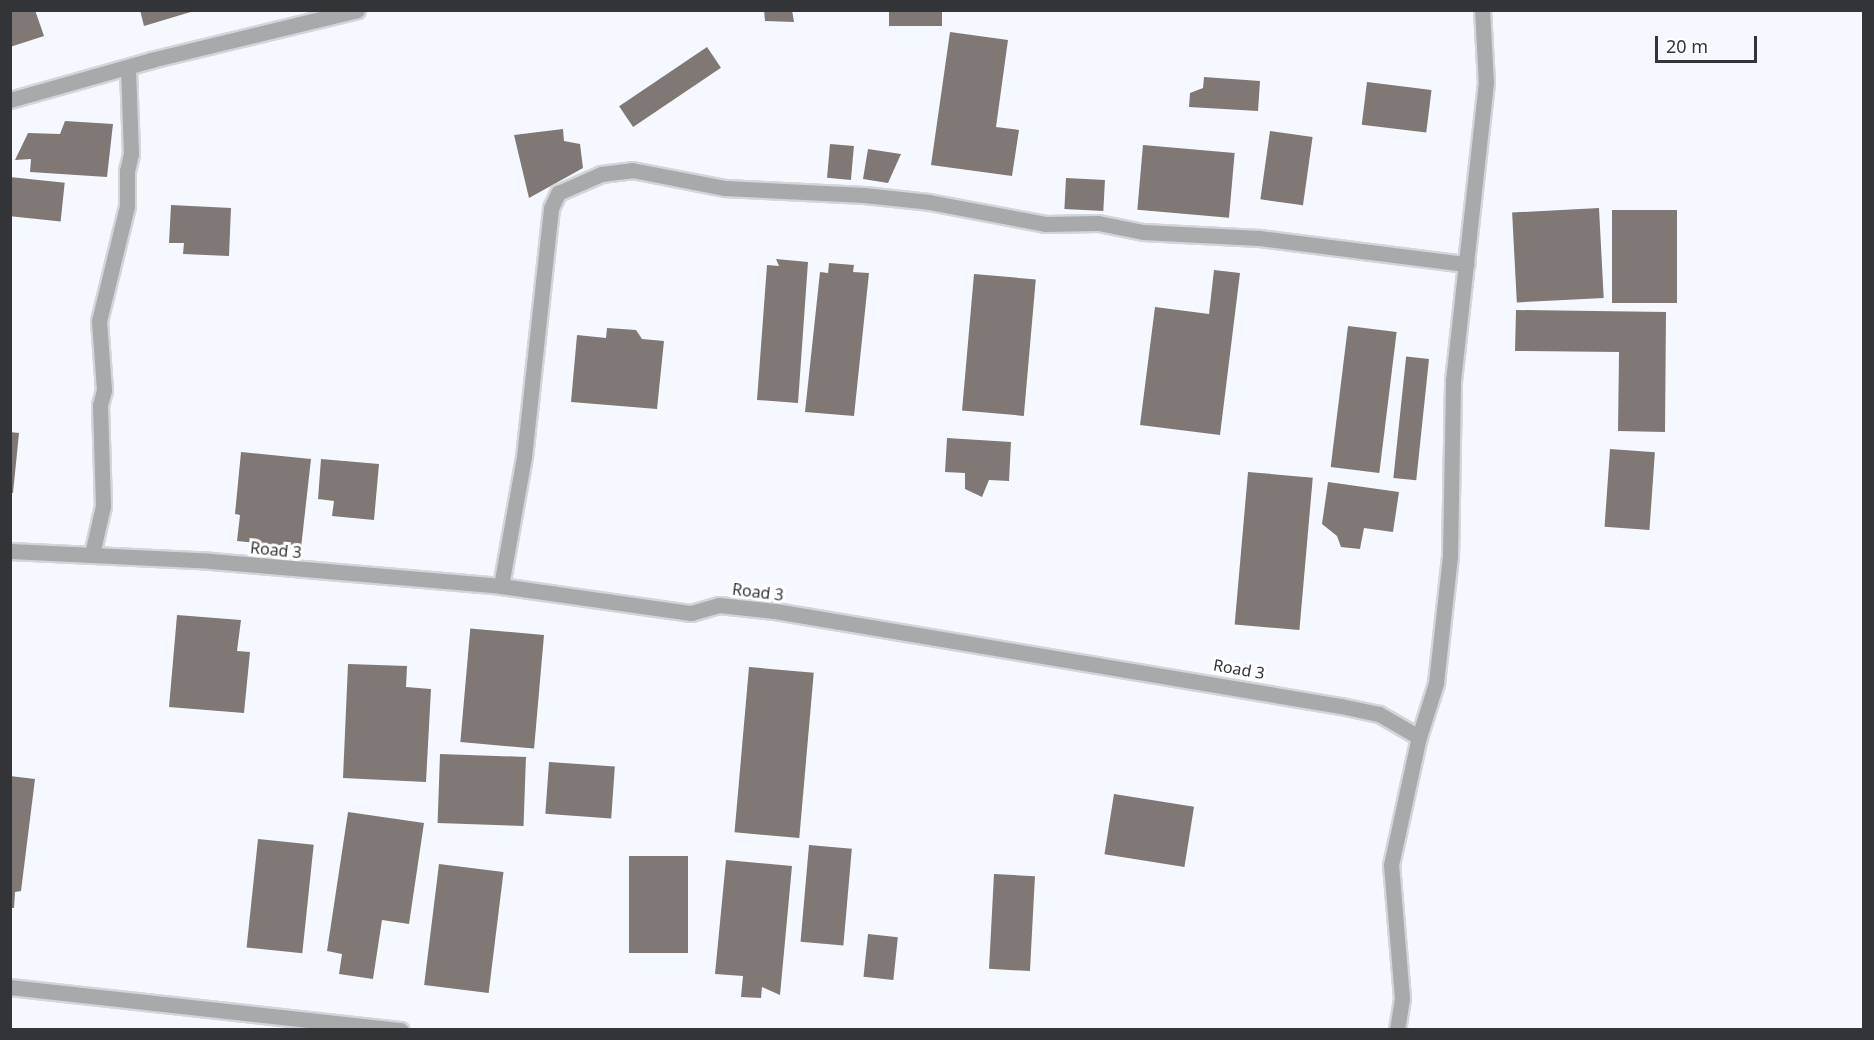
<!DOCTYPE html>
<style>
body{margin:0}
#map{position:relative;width:1874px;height:1040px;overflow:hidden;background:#f5f9ff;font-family:"Noto Sans",sans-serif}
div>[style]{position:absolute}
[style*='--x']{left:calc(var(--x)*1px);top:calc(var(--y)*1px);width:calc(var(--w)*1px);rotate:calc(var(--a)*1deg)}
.building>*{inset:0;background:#7f7874;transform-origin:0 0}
.roads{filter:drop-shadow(2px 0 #d2d6db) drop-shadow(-2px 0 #d2d6db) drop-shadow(0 2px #d2d6db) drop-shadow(0 -2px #d2d6db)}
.minor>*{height:15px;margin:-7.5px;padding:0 7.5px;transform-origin:7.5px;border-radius:7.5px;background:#a7a9ab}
span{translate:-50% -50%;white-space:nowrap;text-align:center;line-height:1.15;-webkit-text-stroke:6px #fff;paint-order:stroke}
.street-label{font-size:16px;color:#333437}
.frame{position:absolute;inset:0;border:12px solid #333437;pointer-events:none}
.scale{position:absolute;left:1655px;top:36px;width:102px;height:27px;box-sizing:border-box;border:3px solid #333437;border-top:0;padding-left:8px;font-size:18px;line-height:21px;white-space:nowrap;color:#333437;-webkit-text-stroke:4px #fff;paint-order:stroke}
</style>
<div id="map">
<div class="building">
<i style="clip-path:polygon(10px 10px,35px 10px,44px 36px,10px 47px)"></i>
<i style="clip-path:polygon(140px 10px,194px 10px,194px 11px,144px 26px)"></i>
<i style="clip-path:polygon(764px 10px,792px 10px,794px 22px,765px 21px)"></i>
<i style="left:889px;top:10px;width:53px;height:16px"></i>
<i style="clip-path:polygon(950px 32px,1008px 40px,996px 127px,1019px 130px,1012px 176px,931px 165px)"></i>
<i style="left:707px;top:47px;width:25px;height:106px;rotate:56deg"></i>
<i style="clip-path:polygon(1204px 77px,1260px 81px,1258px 111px,1189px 107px,1190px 93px,1203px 88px)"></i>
<i style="left:1367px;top:82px;width:65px;height:43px;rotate:7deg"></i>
<i style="clip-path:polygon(65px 121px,113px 124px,107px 177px,30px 172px,31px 159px,15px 160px,28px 133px,60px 134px)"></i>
<i style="clip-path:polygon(563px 129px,564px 141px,580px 144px,583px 168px,529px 198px,514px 135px)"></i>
<i style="left:1270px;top:131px;width:43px;height:69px;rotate:8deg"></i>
<i style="left:830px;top:144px;width:24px;height:34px;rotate:5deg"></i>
<i style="left:1143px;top:145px;width:92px;height:65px;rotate:5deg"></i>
<i style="clip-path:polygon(868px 149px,901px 154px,888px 183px,863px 179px)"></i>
<i style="left:10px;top:177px;width:55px;height:39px;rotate:6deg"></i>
<i style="left:1066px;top:178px;width:39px;height:31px;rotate:3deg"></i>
<i style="clip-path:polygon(171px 205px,231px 208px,229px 256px,183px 254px,184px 243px,169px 243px)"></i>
<i style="left:1599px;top:208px;width:90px;height:87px;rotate:87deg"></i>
<i style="left:1612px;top:210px;width:65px;height:93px"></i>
<i style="clip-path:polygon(776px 259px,808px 262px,798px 403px,757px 400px,767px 265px,779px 266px)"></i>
<i style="clip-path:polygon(829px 263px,854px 265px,853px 272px,869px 273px,854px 416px,805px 412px,820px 272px,828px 273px)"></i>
<i style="clip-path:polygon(1214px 270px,1240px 273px,1220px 435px,1140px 425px,1155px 307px,1209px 314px)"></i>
<i style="left:974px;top:274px;width:62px;height:137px;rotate:5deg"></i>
<i style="clip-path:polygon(1516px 310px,1666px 312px,1665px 432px,1618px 431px,1619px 352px,1515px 351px)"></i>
<i style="left:1348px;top:326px;width:49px;height:142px;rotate:7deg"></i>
<i style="clip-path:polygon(607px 328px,636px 330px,642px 339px,664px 341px,657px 409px,571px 402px,577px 335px,606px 338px)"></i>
<i style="left:1429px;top:359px;width:122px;height:23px;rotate:96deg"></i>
<i style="clip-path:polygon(10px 432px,19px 433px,13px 493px,10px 493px)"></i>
<i style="clip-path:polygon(947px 438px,1011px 442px,1009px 481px,989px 480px,982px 497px,965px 489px,965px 473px,945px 472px)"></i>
<i style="left:1610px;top:449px;width:45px;height:78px;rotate:4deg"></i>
<i style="clip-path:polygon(241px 452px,311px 459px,301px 548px,237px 541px,240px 515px,235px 514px)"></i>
<i style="clip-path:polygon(321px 459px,379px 464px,374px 520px,332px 516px,334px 501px,318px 499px)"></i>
<i style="left:1248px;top:472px;width:65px;height:153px;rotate:5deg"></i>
<i style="clip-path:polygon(1328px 482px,1399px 492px,1393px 532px,1364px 528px,1360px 549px,1341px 547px,1337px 536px,1322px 524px)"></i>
<i style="clip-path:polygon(177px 615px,241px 620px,237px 651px,250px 652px,244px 713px,169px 707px)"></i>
<i style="left:544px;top:635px;width:114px;height:74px;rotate:95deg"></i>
<i style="clip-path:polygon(348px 664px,407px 666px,406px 687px,431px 689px,426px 782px,343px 778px)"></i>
<i style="left:749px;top:667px;width:65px;height:166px;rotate:5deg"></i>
<i style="left:440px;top:754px;width:86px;height:69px;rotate:2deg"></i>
<i style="left:549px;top:762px;width:66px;height:52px;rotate:4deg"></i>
<i style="clip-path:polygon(10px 776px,35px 779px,21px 891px,15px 892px,14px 908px,10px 908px)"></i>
<i style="left:1114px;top:794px;width:81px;height:61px;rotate:9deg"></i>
<i style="clip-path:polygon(348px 812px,424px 823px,409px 924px,382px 920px,373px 979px,339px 974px,342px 954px,327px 951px)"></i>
<i style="left:258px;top:839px;width:56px;height:109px;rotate:6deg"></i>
<i style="left:809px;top:845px;width:43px;height:97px;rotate:5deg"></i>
<i style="left:629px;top:856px;width:59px;height:97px"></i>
<i style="clip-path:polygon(726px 860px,792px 866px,780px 995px,762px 987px,761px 998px,741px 997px,743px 976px,715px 974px)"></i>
<i style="left:439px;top:864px;width:65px;height:122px;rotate:7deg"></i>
<i style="left:994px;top:874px;width:41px;height:95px;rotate:3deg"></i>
<i style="left:868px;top:934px;width:30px;height:43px;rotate:6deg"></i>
</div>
<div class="roads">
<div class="minor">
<i style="--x:10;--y:100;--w:147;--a:-15.8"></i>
<i style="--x:151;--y:60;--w:212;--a:-13.6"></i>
<i style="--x:10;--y:551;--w:201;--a:2.8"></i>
<i style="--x:211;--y:561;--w:291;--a:4.9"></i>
<i style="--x:501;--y:586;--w:192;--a:8.1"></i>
<i style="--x:691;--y:613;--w:29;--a:-16"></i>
<i style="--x:719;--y:605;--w:56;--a:6.1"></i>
<i style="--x:775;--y:611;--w:574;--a:9.53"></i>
<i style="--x:1341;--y:706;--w:39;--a:12"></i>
<i style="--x:1379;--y:714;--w:46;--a:29.9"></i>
<i style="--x:92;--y:554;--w:49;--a:-77.1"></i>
<i style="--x:103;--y:506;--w:101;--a:-91.7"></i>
<i style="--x:100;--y:405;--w:16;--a:-75"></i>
<i style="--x:104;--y:390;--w:69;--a:-94.1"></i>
<i style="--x:99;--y:321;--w:118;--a:-76.3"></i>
<i style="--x:127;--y:206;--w:35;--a:-90"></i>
<i style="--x:127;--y:171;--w:17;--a:-77"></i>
<i style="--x:131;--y:154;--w:87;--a:-92"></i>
<i style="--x:501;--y:586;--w:131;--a:-79.9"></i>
<i style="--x:524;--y:457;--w:250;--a:-83.8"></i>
<i style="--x:551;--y:208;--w:17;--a:-65"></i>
<i style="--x:558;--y:193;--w:47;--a:-23.8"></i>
<i style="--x:601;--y:174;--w:31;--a:-7"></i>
<i style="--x:632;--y:170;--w:95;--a:11"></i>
<i style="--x:725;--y:188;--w:139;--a:2.9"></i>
<i style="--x:864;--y:195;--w:65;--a:6.1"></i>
<i style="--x:929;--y:202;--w:118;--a:10.7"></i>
<i style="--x:1045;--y:224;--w:53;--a:-1.1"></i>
<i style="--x:1098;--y:223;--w:46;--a:11.3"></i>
<i style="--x:1143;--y:232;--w:116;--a:3"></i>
<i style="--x:1259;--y:238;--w:209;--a:7.2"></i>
<i style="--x:10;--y:987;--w:393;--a:6.3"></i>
<i style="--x:1397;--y:1030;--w:32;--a:-81"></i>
<i style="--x:1402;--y:998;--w:133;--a:-94.7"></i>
<i style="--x:1391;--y:865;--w:131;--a:-77.7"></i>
<i style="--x:1419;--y:737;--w:57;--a:-72.5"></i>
<i style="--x:1436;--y:683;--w:128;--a:-83.7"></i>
<i style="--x:1450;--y:556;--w:175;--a:-89"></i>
<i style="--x:1453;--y:381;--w:300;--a:-83.7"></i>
<i style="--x:1486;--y:83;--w:73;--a:-93.1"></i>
</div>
</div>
<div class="street-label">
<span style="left:276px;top:550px;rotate:6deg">Road 3</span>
<span style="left:758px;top:592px;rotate:7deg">Road 3</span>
<span style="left:1239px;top:669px;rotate:10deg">Road 3</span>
</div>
<div class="frame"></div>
<div class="scale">20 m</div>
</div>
